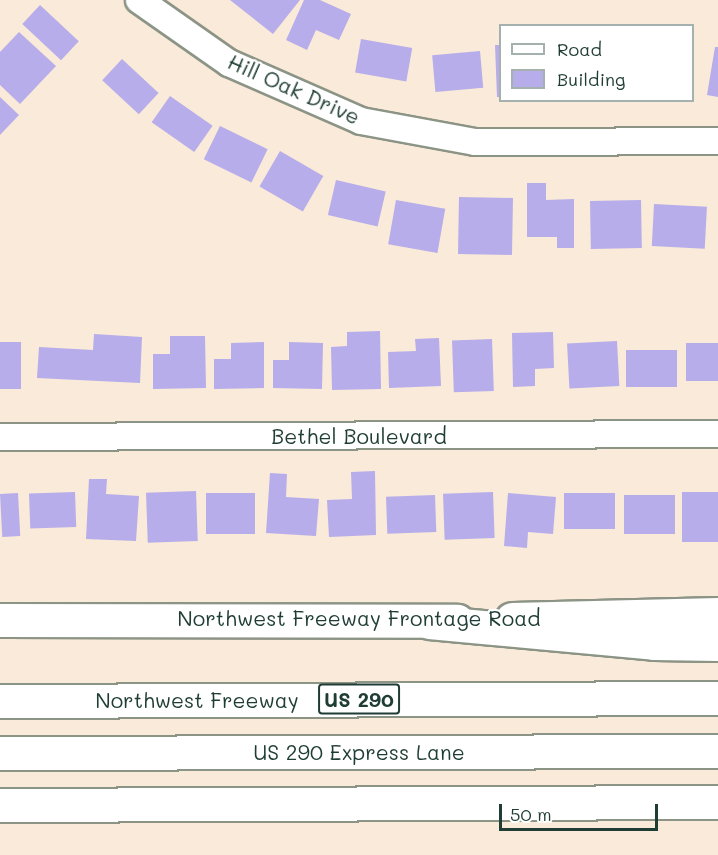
<!DOCTYPE html>
<style>
body{margin:0}
#map{position:relative;width:718px;height:855px;overflow:hidden;background:#f9ead9;font-family:Mali,sans-serif}
div>[style]{position:absolute}
[style*='--x']{left:calc(var(--x)*1px);top:calc(var(--y)*1px);width:calc(var(--w)*1px);rotate:calc(var(--a)*1deg)}
.building>*{inset:0;background:#b7adea;transform-origin:0 0}
.roads{filter:drop-shadow(2px 0 #8c9486) drop-shadow(-2px 0 #8c9486) drop-shadow(0 2px #8c9486) drop-shadow(0 -2px #8c9486)}
.minor>*{height:26px;margin:-13px;padding:0 13px;transform-origin:13px;border-radius:13px;background:#fff}
.secondary>*{height:33px;margin:-16.5px;padding:0 16.5px;transform-origin:16.5px;border-radius:16.5px;background:#fff}
.motorway>*{height:33px;margin:-16.5px;padding:0 16.5px;transform-origin:16.5px;border-radius:16.5px;background:#fff}
span{translate:-50% -50%;white-space:nowrap;text-align:center;line-height:1.15;-webkit-text-stroke:4.5px #fff;paint-order:stroke}
.shield-label span{padding:2px 4px;background:#fff;border:2px solid;border-radius:4px;-webkit-text-stroke-width:0}
.shield-label{font-size:20px;color:#1f3d34;font-weight:700}
.street-label{font-size:21px;color:#1f3d34}
.legend{position:absolute;left:499px;top:24px;width:195px;height:78px;box-sizing:border-box;background:#fff;border:2px solid #a5b1ae;margin:0;padding:8px 10px;list-style:none;font-size:18px;color:#1f3d34}
.legend li{display:flex;align-items:center;gap:12px;height:30px}
.legend b{width:30px;border:2px solid #a5b1ae}
.scale{position:absolute;left:499px;top:804px;width:159px;height:27px;box-sizing:border-box;border:3px solid #1f3d34;border-top:0;padding-left:8px;font-size:18px;line-height:21px;white-space:nowrap;color:#1f3d34;-webkit-text-stroke:4px #fff;paint-order:stroke}
</style>
<div id="map">
<div class="building">
<i style="clip-path:polygon(230px 0,300px 0,273px 34px)"></i>
<i style="clip-path:polygon(304px 0,320px 0,351px 14px,339px 40px,316px 30px,307px 50px,286px 40px)"></i>
<i style="left:40px;top:5px;width:53px;height:26px;rotate:43deg"></i>
<i style="clip-path:polygon(19px 32px,56px 66px,20px 104px,0 85px,0 52px)"></i>
<i style="left:361px;top:39px;width:52px;height:34px;rotate:10deg"></i>
<i style="clip-path:polygon(495px 45px,500px 45px,500px 97px,497px 97px)"></i>
<i style="clip-path:polygon(715px 47px,718px 47px,718px 97px,707px 95px)"></i>
<i style="left:480px;top:51px;width:37px;height:48px;rotate:85deg"></i>
<i style="left:122px;top:59px;width:50px;height:29px;rotate:43deg"></i>
<i style="left:170px;top:96px;width:52px;height:32px;rotate:35deg"></i>
<i style="clip-path:polygon(0 97px,19px 115px,0 135px)"></i>
<i style="left:220px;top:126px;width:53px;height:37px;rotate:26deg"></i>
<i style="left:280px;top:151px;width:50px;height:41px;rotate:30deg"></i>
<i style="left:336px;top:180px;width:51px;height:36px;rotate:13deg"></i>
<i style="clip-path:polygon(527px 183px,546px 183px,546px 200px,574px 199px,574px 248px,557px 248px,557px 237px,527px 237px)"></i>
<i style="left:459px;top:197px;width:54px;height:57px;rotate:1deg"></i>
<i style="left:396px;top:200px;width:50px;height:45px;rotate:10deg"></i>
<i style="left:641px;top:200px;width:48px;height:51px;rotate:89deg"></i>
<i style="left:654px;top:204px;width:53px;height:42px;rotate:3deg"></i>
<i style="clip-path:polygon(380px 331px,381px 389px,332px 390px,331px 347px,347px 346px,347px 332px)"></i>
<i style="clip-path:polygon(553px 332px,554px 368px,535px 369px,535px 386px,513px 387px,512px 333px)"></i>
<i style="clip-path:polygon(94px 334px,142px 337px,140px 383px,37px 378px,39px 347px,93px 350px)"></i>
<i style="clip-path:polygon(170px 336px,205px 336px,206px 388px,153px 389px,153px 354px,170px 354px)"></i>
<i style="clip-path:polygon(439px 338px,441px 386px,389px 388px,388px 352px,416px 351px,415px 339px)"></i>
<i style="left:492px;top:339px;width:52px;height:40px;rotate:88deg"></i>
<i style="left:617px;top:341px;width:45px;height:50px;rotate:87deg"></i>
<i style="left:0;top:342px;width:21px;height:47px"></i>
<i style="clip-path:polygon(264px 342px,264px 388px,214px 389px,214px 359px,231px 359px,231px 343px)"></i>
<i style="clip-path:polygon(289px 342px,323px 343px,322px 389px,273px 388px,273px 360px,289px 360px)"></i>
<i style="left:718px;top:343px;width:38px;height:32px;rotate:90deg"></i>
<i style="left:626px;top:350px;width:51px;height:37px"></i>
<i style="clip-path:polygon(375px 471px,376px 535px,329px 537px,327px 500px,352px 499px,351px 472px)"></i>
<i style="clip-path:polygon(270px 473px,287px 474px,286px 497px,319px 499px,316px 536px,266px 533px)"></i>
<i style="clip-path:polygon(89px 479px,107px 479px,106px 494px,139px 496px,136px 541px,86px 539px)"></i>
<i style="left:196px;top:491px;width:50px;height:50px;rotate:88deg"></i>
<i style="left:75px;top:492px;width:35px;height:46px;rotate:88deg"></i>
<i style="left:493px;top:492px;width:46px;height:50px;rotate:88deg"></i>
<i style="left:718px;top:492px;width:50px;height:36px;rotate:90deg"></i>
<i style="left:18px;top:493px;width:43px;height:18px;rotate:87deg"></i>
<i style="left:206px;top:493px;width:49px;height:41px"></i>
<i style="clip-path:polygon(508px 493px,556px 497px,553px 534px,528px 532px,527px 548px,504px 546px)"></i>
<i style="left:564px;top:493px;width:51px;height:36px"></i>
<i style="left:435px;top:495px;width:37px;height:49px;rotate:88deg"></i>
<i style="left:624px;top:495px;width:51px;height:39px"></i>
</div>
<div class="roads">
<div class="minor">
<i style="--x:139;--y:0;--w:110;--a:35"></i>
<i style="--x:229;--y:63;--w:144;--a:23.7"></i>
<i style="--x:361;--y:121;--w:116;--a:10.4"></i>
<i style="--x:475;--y:142;--w:243;--a:-0.2"></i>
<i style="--x:0;--y:437;--w:718;--a:-0.24"></i>
</div>
<div class="secondary">
<i style="--x:512;--y:619;--w:206;--a:-1.4"></i>
<i style="--x:0;--y:620;--w:457;--a:0.1"></i>
</div>
<div class="motorway">
<i style="--x:429;--y:622;--w:226;--a:5.3"></i>
<i style="--x:654;--y:643;--w:64;--a:0.9"></i>
<i style="--x:0;--y:701;--w:718;--a:-0.24"></i>
<i style="--x:0;--y:753;--w:718;--a:-0.16"></i>
<i style="--x:0;--y:805;--w:718;--a:-0.24"></i>
</div>
</div>
<div class="shield-label">
<span style="left:359px;top:699px">US 290</span>
</div>
<div class="street-label">
<span style="left:294px;top:89px;rotate:24deg">Hill Oak Drive</span>
<span style="left:359px;top:436px">Bethel Boulevard</span>
<span style="left:359px;top:618px">Northwest Freeway Frontage Road</span>
<span style="left:197px;top:700px">Northwest Freeway</span>
<span style="left:359px;top:752px">US 290 Express Lane</span>
</div>
<ul class="legend">
<li><b style="height:8px;background:#fff"></b>Road</li>
<li><b style="height:16px;background:#b7adea"></b>Building</li>
</ul>
<div class="scale">50 m</div>
</div>
